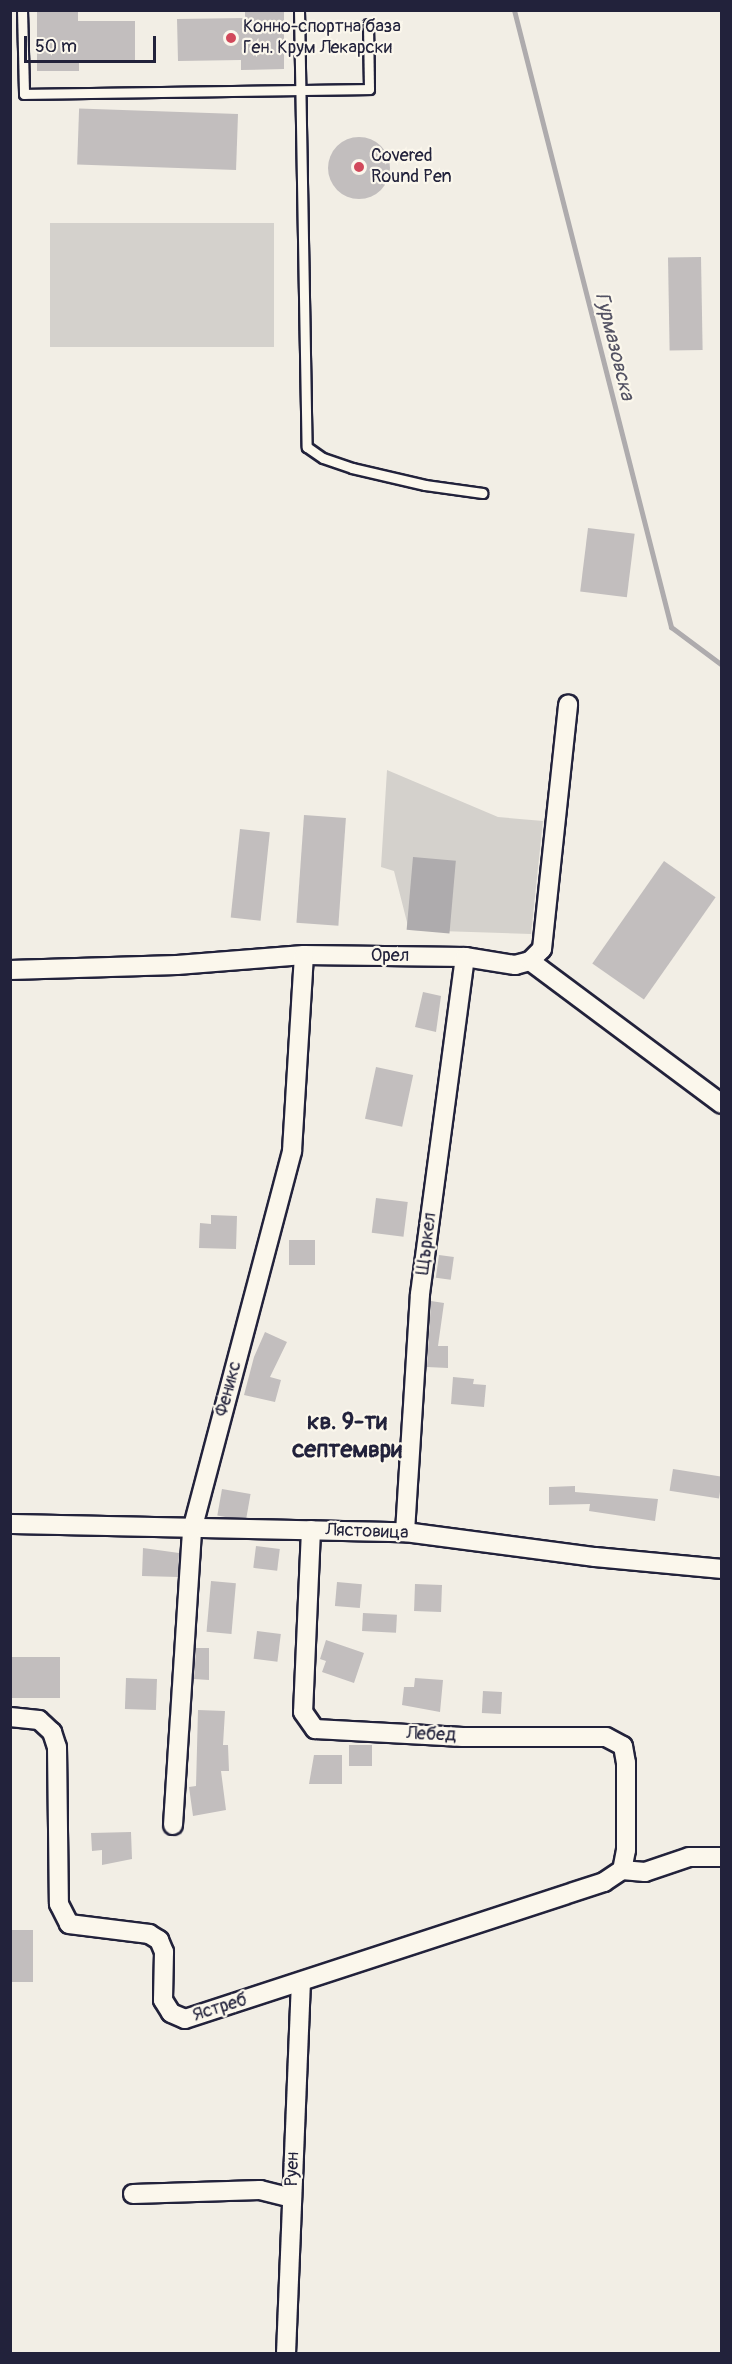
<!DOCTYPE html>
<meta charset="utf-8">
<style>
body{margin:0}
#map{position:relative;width:732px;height:2364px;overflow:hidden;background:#f2eee5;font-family:Pangolin,sans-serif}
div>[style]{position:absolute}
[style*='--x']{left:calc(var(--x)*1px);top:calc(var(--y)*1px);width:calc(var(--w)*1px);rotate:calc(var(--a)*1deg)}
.green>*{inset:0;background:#d4d1cc;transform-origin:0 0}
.water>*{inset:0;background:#aeabad;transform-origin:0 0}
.stream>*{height:5px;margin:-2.5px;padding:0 2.5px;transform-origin:2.5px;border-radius:2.5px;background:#aeabad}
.building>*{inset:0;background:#c2bebe;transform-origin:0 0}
.round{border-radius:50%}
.roads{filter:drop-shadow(2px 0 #22223b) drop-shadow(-2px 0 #22223b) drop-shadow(0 2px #22223b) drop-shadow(0 -2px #22223b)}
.service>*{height:9px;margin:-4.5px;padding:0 4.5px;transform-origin:4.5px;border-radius:4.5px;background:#fbf7ec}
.minor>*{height:18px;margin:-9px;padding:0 9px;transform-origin:9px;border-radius:9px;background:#fbf7ec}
.dots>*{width:16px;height:16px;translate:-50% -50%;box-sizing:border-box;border:3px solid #fbf7ec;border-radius:50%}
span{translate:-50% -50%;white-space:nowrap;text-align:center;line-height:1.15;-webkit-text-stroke:4.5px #fbf7ec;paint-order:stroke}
.poi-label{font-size:18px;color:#22223b}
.left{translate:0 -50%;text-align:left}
.street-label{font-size:18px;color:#22223b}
.water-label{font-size:20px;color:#535263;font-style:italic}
.district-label{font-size:24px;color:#22223b;font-weight:700}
.frame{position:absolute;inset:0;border:12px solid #22223b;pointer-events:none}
.scale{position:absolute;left:24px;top:36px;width:132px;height:27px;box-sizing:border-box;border:3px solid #22223b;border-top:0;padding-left:8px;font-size:18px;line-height:21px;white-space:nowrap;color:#22223b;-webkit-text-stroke:4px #fbf7ec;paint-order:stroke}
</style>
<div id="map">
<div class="green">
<i style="left:274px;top:223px;width:124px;height:224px;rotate:90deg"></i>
<i style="clip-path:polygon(387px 770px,498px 817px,543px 821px,531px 934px,409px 930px,394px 871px,381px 867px)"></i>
</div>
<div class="water">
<i style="left:413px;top:857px;width:43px;height:73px;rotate:5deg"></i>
</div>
<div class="stream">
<i style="--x:514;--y:10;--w:637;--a:75.72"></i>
<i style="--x:671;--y:627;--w:64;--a:36.7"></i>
</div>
<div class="building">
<i style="clip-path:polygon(37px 10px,78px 10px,78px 21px,135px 21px,135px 60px,79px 61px,79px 71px,37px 71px)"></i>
<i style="clip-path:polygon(245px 10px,284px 10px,284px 69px,241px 70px,241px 60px,178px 61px,177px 19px,245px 18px)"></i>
<i style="left:238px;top:114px;width:56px;height:159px;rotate:92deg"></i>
<i class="round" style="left:328px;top:137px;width:62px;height:62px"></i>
<i style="left:701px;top:257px;width:93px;height:33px;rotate:89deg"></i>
<i style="left:588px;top:528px;width:47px;height:64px;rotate:7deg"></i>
<i style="left:304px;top:815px;width:42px;height:108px;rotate:4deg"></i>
<i style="left:240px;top:829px;width:30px;height:89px;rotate:6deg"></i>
<i style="left:664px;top:861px;width:63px;height:125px;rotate:35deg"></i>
<i style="clip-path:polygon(423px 992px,441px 996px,436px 1032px,415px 1027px)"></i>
<i style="left:376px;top:1067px;width:38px;height:53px;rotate:12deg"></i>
<i style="left:376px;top:1198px;width:32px;height:35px;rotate:7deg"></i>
<i style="clip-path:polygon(211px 1215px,237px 1216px,236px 1249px,199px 1248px,200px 1223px,211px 1224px)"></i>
<i style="left:289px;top:1240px;width:26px;height:25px"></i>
<i style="left:439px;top:1255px;width:15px;height:23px;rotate:8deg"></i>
<i style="clip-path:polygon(431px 1301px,444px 1303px,438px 1346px,448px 1346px,448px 1368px,427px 1367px)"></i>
<i style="clip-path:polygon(265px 1332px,287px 1342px,270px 1377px,281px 1380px,275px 1402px,244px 1395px,254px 1357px)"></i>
<i style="clip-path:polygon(453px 1377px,474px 1379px,473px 1384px,486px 1385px,484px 1407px,451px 1404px)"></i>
<i style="left:673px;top:1469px;width:50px;height:22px;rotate:9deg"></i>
<i style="clip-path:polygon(575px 1486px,575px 1492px,658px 1499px,655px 1521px,589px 1511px,590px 1504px,549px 1505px,549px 1487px)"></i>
<i style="left:222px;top:1489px;width:29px;height:27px;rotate:10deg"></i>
<i style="left:256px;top:1546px;width:24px;height:22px;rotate:7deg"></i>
<i style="clip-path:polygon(143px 1548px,179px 1553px,178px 1577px,142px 1576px)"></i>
<i style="left:211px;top:1581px;width:25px;height:51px;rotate:5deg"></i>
<i style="left:337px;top:1582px;width:25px;height:24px;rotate:5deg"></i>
<i style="left:415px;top:1584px;width:27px;height:27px;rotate:2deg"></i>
<i style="left:363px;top:1613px;width:34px;height:18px;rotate:3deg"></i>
<i style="left:257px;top:1631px;width:24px;height:28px;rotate:7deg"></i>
<i style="clip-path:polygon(326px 1640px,364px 1653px,354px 1683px,322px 1672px,326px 1661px,320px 1659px)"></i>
<i style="clip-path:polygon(196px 1648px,209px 1648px,209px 1680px,194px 1679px)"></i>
<i style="left:10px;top:1657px;width:50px;height:41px"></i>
<i style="left:126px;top:1678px;width:31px;height:31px;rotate:2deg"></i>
<i style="clip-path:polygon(415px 1678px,443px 1680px,440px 1712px,402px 1705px,404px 1687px,414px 1687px)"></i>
<i style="left:483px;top:1691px;width:19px;height:22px;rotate:3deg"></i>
<i style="clip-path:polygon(198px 1710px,225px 1711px,223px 1745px,228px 1745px,229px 1771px,221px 1771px,226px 1810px,193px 1816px,189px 1787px,196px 1786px)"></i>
<i style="left:349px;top:1745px;width:23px;height:21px"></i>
<i style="clip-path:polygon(314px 1755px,342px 1755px,342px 1784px,309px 1784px)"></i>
<i style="clip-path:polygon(131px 1832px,132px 1859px,102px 1865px,102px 1850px,92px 1851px,91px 1833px)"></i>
<i style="left:10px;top:1930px;width:23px;height:52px"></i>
</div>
<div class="roads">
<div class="service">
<i style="--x:22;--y:10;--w:84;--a:88.6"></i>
<i style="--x:24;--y:94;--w:345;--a:-0.8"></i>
<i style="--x:369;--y:89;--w:65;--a:-90.9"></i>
<i style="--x:299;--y:10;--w:437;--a:89"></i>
<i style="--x:307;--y:447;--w:19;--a:35"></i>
<i style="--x:323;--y:458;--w:31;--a:19"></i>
<i style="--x:352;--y:468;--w:75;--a:13.1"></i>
<i style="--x:425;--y:485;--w:58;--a:8"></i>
</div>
<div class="minor">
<i style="--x:530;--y:961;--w:17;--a:-45"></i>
<i style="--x:542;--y:949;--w:246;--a:-83.9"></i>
<i style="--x:10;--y:970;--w:167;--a:-1.7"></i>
<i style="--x:177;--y:965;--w:127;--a:-4.5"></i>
<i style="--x:304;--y:955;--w:161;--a:0.7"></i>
<i style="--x:465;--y:957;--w:51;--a:9.1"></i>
<i style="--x:515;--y:965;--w:16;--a:-15"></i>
<i style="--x:530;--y:961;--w:239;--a:36.7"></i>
<i style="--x:10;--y:1524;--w:395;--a:1.2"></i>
<i style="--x:405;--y:1532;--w:192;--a:7.5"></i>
<i style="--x:595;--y:1557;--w:128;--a:5.4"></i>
<i style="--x:311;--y:1530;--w:182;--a:92.5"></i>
<i style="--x:303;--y:1712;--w:21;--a:55"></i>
<i style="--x:315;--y:1729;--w:148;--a:3.1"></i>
<i style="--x:463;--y:1737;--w:143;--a:0"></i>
<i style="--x:606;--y:1737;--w:19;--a:28"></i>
<i style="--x:623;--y:1746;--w:17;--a:80"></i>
<i style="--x:626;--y:1763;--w:87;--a:90"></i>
<i style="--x:626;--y:1850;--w:20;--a:101"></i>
<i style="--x:405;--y:1532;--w:238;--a:-86.4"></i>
<i style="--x:420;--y:1294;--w:340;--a:-82.4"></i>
<i style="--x:10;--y:1717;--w:29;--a:6"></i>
<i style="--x:39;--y:1720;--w:18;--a:43"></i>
<i style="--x:52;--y:1732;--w:16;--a:72"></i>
<i style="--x:57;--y:1747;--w:157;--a:89.3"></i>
<i style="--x:59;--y:1904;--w:22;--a:63"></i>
<i style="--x:69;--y:1924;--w:81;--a:7.1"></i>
<i style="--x:149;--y:1934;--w:12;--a:31"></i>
<i style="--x:159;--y:1940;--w:13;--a:67"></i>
<i style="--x:164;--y:1952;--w:48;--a:91.2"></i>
<i style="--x:163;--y:2000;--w:15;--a:58"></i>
<i style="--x:171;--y:2013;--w:15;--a:23"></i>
<i style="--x:185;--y:2019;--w:441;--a:-18.1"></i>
<i style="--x:604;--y:1882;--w:22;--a:-34"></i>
<i style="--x:173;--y:1825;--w:296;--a:-86.3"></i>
<i style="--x:192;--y:1530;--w:392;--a:-75.2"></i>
<i style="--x:292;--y:1151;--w:196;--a:-86.5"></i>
<i style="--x:622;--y:1870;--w:23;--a:5"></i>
<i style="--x:645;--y:1872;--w:46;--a:-18.8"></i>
<i style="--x:689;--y:1857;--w:33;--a:0"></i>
<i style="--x:133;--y:2194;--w:127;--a:-1.8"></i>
<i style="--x:260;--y:2190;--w:33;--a:14"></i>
<i style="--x:286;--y:2354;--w:370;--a:-87.7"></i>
</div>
</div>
<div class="dots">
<i style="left:231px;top:38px;background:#d1495b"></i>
<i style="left:359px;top:167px;background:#d1495b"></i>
</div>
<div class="poi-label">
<span class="left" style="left:243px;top:38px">Конно-спортна база<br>Ген. Крум Лекарски</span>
<span class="left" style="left:371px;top:167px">Covered<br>Round Pen</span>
</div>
<div class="street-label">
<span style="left:390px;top:956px">Орел</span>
<span style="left:427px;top:1244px;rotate:-83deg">Щъркел</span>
<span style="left:229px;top:1389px;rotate:-75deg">Феникс</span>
<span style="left:367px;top:1532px;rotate:2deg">Лястовица</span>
<span style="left:431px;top:1735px;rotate:2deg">Лебед</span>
<span style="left:220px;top:2008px;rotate:-17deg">Ястреб</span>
<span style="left:293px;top:2169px;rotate:-88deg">Руен</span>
</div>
<div class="water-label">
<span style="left:615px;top:346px;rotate:76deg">Гурмазовска</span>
</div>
<div class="district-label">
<span style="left:347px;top:1436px">кв. 9-ти<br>септември</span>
</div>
<div class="frame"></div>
<div class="scale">50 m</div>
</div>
